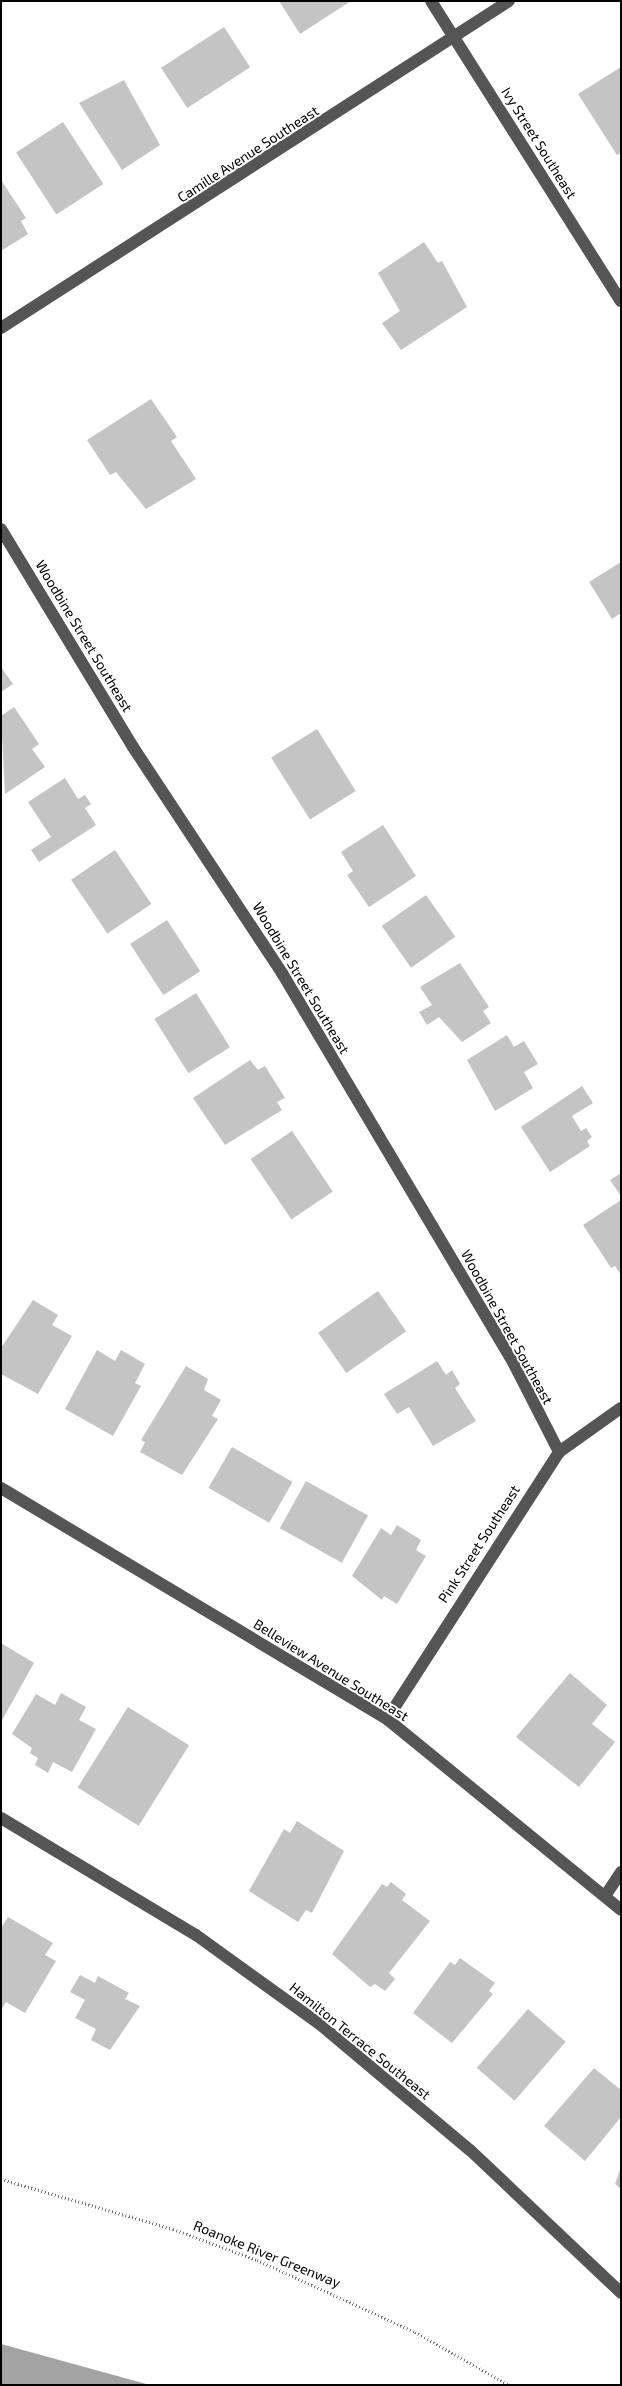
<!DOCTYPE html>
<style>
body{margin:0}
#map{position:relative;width:622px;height:2386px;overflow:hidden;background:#fff;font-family:"Exo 2",sans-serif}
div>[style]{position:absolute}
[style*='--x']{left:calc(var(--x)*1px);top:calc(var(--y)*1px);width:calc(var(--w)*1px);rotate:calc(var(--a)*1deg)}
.water>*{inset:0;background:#a3a3a3}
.building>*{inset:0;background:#c4c4c4;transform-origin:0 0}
.path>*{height:3px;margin-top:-1.5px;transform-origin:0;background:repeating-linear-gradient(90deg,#777 0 1px,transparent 0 3.5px)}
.minor>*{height:12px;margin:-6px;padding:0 6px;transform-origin:6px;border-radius:6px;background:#555}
span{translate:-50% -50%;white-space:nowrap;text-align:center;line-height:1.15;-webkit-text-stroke:4px #fff;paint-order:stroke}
.street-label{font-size:14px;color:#000}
.frame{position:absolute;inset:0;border:2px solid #000;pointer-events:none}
</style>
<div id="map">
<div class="water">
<i style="clip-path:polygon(1px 2344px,150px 2385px,1px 2385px)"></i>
</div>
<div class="building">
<i style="clip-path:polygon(279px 1px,351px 1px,300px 34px)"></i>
<i style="left:224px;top:27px;width:48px;height:75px;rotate:57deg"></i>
<i style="clip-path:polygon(621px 67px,621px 153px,617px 155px,578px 94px)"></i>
<i style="clip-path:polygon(124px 80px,160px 145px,122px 170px,79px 103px)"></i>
<i style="left:63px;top:122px;width:74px;height:56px;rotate:57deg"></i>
<i style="clip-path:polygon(1px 180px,26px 218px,21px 221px,28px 234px,1px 251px)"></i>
<i style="clip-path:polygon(424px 242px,438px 263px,442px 261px,467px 307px,401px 350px,382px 323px,400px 311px,378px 273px)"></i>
<i style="clip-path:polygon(151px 399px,177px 437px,171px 441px,196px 479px,146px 509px,116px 472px,110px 475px,87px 440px)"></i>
<i style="clip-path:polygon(621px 562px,621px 613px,612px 619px,589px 582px)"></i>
<i style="clip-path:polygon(1px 667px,13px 684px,1px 692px)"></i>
<i style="clip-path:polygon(14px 707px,39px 744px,32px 749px,45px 767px,5px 794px,1px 716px)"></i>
<i style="left:317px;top:729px;width:73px;height:54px;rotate:58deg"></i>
<i style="clip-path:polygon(65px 778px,78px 799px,85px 795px,91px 804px,85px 808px,96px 825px,39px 862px,31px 850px,51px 837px,28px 802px)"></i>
<i style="clip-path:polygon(383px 825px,416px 876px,369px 907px,347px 875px,353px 871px,341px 852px)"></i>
<i style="left:115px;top:850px;width:65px;height:53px;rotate:56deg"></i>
<i style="left:426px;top:895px;width:51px;height:54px;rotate:55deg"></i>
<i style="left:167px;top:920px;width:61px;height:44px;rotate:57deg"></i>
<i style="clip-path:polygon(460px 963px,489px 1007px,483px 1011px,491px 1023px,462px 1042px,439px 1017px,427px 1025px,419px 1012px,432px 1005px,420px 987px)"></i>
<i style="left:196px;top:993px;width:64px;height:49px;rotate:58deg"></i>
<i style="clip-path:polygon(507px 1035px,514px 1047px,524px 1041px,538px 1064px,524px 1072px,533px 1088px,495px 1111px,467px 1060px)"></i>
<i style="clip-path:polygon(250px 1060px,258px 1070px,265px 1066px,285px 1098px,277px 1102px,282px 1110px,225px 1145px,193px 1098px)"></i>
<i style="clip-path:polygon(582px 1086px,593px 1103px,572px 1116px,581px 1131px,586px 1128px,592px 1137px,587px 1141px,590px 1146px,550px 1172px,521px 1127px)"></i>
<i style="left:292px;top:1131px;width:73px;height:50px;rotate:56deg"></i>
<i style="clip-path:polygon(621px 1173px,621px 1196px,610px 1180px)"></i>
<i style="clip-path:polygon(621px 1200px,621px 1275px,615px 1266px,611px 1268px,583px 1225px)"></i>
<i style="left:378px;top:1291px;width:49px;height:73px;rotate:55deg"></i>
<i style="clip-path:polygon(33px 1300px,58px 1315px,52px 1325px,72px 1336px,38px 1394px,1px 1374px,1px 1348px)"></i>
<i style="clip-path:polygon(97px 1350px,115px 1361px,121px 1350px,145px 1364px,135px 1383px,141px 1386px,113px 1436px,65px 1409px)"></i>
<i style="clip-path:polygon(437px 1361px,446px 1375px,452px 1370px,460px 1384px,455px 1388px,476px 1421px,433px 1446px,409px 1407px,397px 1414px,384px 1394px)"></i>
<i style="clip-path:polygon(186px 1366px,208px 1379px,204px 1390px,221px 1400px,212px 1416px,218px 1419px,182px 1475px,140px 1452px,145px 1442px,141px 1440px)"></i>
<i style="left:232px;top:1447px;width:70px;height:47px;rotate:30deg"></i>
<i style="left:306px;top:1481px;width:71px;height:54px;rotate:29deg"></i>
<i style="clip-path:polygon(397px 1525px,421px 1540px,416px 1550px,426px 1556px,397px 1604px,384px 1596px,382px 1600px,352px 1576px,381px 1528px,391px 1535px)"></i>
<i style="clip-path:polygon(1px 1643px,34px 1663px,1px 1722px)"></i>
<i style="clip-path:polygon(570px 1673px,607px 1705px,592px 1724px,615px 1742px,579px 1787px,516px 1737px)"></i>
<i style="clip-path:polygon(61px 1693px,86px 1707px,79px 1720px,96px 1729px,72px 1772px,53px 1762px,48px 1773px,35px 1765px,38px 1758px,30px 1753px,32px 1748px,12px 1734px,36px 1694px,55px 1705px)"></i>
<i style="left:128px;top:1707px;width:72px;height:95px;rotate:32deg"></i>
<i style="clip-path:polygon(297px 1821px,344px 1851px,312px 1913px,306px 1910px,298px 1922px,249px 1891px,284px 1829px,290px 1833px)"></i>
<i style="clip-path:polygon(391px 1882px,406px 1894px,402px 1900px,430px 1921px,389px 1973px,395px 1979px,385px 1991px,375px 1984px,370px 1987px,332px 1954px,382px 1884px,387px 1887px)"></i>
<i style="clip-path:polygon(8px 1917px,53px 1943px,45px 1955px,56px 1961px,25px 2013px,6px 2002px,1px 2010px,1px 1928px)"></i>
<i style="clip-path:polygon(460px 1958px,495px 1983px,489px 1991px,493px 1994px,452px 2043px,413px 2013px,450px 1962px,455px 1965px)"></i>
<i style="clip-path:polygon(80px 1975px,95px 1983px,98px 1976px,129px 1993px,125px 1999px,140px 2006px,110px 2050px,91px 2040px,96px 2029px,75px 2018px,85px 2000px,70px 1992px)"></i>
<i style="left:528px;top:2009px;width:50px;height:78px;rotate:41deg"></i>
<i style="clip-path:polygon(594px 2068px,621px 2090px,621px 2117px,585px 2161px,544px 2126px)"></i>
<i style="clip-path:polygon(621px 2167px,621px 2189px,615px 2184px)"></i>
</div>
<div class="path">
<i style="--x:1;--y:2179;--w:179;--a:16.2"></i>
<i style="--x:173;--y:2229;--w:90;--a:20.3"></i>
<i style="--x:257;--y:2260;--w:174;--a:24.5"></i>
<i style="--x:415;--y:2332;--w:108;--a:29.4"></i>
</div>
<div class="minor">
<i style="--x:431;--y:1;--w:355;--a:57.7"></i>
<i style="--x:1;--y:328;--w:604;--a:-32.77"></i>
<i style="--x:1;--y:529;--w:255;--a:58.8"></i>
<i style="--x:133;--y:747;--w:271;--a:56.6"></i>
<i style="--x:282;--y:973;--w:455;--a:59.3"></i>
<i style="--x:514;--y:1364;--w:99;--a:62.9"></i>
<i style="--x:1;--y:1488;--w:450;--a:30.9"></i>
<i style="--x:387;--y:1719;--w:302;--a:39.2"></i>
<i style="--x:387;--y:1719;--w:318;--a:-57.2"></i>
<i style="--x:559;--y:1452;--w:76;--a:-35.4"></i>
<i style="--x:1;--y:1818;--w:227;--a:31"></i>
<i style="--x:196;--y:1935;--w:155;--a:35.8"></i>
<i style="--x:322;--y:2026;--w:193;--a:40"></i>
<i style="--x:470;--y:2150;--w:208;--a:43.4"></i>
<i style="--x:605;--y:1896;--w:29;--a:-56"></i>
</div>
<div class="street-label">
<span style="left:539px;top:143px;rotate:58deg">Ivy Street Southeast</span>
<span style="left:248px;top:154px;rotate:-33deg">Camille Avenue Southeast</span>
<span style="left:84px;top:636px;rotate:59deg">Woodbine Street Southeast</span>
<span style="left:301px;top:978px;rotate:59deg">Woodbine Street Southeast</span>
<span style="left:507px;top:1327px;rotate:61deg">Woodbine Street Southeast</span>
<span style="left:479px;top:1544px;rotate:-57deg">Pink Street Southeast</span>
<span style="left:331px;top:1670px;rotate:32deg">Belleview Avenue Southeast</span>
<span style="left:360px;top:2041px;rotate:39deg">Hamilton Terrace Southeast</span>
<span style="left:267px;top:2254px;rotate:22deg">Roanoke River Greenway</span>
</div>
<div class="frame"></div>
</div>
